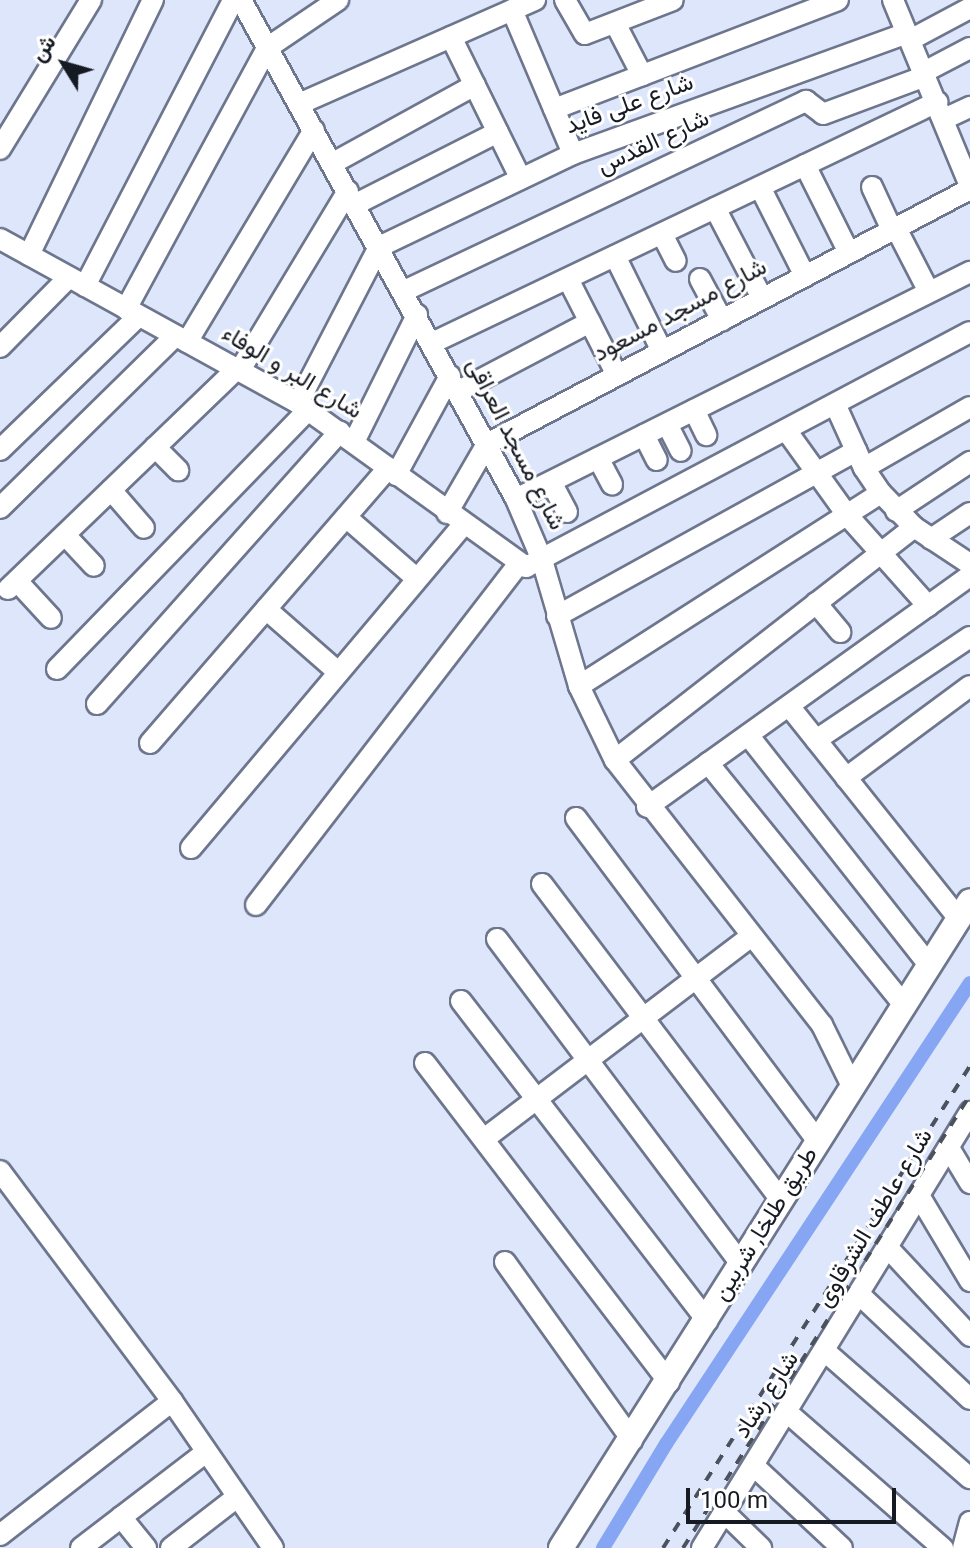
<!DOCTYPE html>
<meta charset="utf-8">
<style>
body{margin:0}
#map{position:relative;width:970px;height:1548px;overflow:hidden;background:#dde6fb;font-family:Georgia,Vazirmatn,serif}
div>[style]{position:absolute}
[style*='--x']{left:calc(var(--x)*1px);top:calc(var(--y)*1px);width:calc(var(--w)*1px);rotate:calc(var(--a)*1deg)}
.canal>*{height:14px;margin:-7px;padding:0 7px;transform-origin:7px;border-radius:7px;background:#86a5f3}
.roads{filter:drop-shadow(2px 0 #6d768d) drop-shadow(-2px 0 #6d768d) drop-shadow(0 2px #6d768d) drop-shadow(0 -2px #6d768d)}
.minor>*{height:20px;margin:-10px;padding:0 10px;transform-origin:10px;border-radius:10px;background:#fff}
.major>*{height:24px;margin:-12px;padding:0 12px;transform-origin:12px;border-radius:12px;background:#fff}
.rail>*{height:4px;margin-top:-2px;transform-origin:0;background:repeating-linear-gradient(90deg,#4c515e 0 10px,transparent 0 20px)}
span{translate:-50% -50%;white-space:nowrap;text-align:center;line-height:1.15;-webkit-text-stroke:6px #fff;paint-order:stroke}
.street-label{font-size:24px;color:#161a23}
.north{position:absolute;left:24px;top:24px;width:80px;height:80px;-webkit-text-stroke:6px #fff;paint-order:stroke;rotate:307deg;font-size:22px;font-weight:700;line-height:32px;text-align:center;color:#161a23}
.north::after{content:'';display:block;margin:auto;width:28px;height:36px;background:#161a23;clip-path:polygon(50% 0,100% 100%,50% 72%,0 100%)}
.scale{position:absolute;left:686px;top:1488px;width:210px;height:36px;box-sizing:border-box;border:4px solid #161a23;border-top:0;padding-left:10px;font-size:24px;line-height:28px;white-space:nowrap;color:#161a23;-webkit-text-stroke:6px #fff;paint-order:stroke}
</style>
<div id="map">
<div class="canal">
<i style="--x:603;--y:1548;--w:122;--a:-58.8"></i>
<i style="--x:666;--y:1444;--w:552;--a:-56.6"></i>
</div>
<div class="roads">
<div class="minor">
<i style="--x:241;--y:0;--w:570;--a:61.14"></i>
<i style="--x:516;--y:499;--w:66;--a:66.9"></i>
<i style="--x:542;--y:560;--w:131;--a:73.6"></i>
<i style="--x:579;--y:686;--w:82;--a:64.1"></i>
<i style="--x:615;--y:760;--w:336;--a:52"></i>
<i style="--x:822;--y:1025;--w:68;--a:63.8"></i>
<i style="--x:565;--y:0;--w:39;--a:60"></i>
<i style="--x:585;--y:34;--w:94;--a:-21.1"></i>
<i style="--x:893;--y:0;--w:201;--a:67.5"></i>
<i style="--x:512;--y:10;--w:156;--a:67"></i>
<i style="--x:615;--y:23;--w:59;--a:62.6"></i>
<i style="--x:451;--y:37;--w:158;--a:63.8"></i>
<i style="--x:910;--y:40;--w:68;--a:-28.1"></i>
<i style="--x:924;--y:72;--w:52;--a:-27.6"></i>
<i style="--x:299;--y:104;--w:258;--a:-23.8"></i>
<i style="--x:554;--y:109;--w:304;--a:-21"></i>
<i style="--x:944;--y:119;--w:29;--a:-25"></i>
<i style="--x:0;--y:149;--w:175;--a:-58.6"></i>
<i style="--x:333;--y:163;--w:162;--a:-28.8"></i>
<i style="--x:805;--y:165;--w:98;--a:63.4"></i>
<i style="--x:760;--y:187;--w:100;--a:63.2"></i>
<i style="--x:872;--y:187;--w:47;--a:65.1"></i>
<i style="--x:356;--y:204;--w:159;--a:-26.9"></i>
<i style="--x:715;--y:208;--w:102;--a:62.4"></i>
<i style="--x:896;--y:228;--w:72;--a:62.7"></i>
<i style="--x:662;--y:234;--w:30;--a:63"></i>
<i style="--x:0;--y:239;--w:340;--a:28.8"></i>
<i style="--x:298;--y:403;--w:281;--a:35.7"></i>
<i style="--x:526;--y:567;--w:502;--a:-27.89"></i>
<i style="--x:29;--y:255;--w:284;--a:-64.1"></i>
<i style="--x:615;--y:256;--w:106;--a:63.7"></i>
<i style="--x:568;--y:279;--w:108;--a:63"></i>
<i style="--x:700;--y:279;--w:47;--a:61.8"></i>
<i style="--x:85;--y:286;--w:322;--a:-62.6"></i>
<i style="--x:404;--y:291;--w:445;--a:-25.3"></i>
<i style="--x:806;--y:101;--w:21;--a:37"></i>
<i style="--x:823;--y:114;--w:110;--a:-20.3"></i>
<i style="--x:126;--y:309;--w:297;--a:-61.6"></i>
<i style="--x:267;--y:48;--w:86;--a:-34.1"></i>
<i style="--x:187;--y:342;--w:247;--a:-59.1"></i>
<i style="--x:432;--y:343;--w:560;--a:-25.51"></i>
<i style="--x:0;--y:347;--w:98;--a:-45.4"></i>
<i style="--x:240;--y:370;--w:209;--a:-58.9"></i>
<i style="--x:459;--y:391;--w:148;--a:-27.8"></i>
<i style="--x:298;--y:403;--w:176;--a:-62.6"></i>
<i style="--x:379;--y:247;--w:215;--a:-25.6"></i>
<i style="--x:573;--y:154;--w:355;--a:-19.9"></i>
<i style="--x:835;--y:404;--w:70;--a:65.6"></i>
<i style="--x:864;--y:468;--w:30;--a:56"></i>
<i style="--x:881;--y:493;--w:47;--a:45.9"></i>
<i style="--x:914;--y:527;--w:67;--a:33.5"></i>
<i style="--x:694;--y:410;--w:28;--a:64"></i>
<i style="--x:667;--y:424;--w:30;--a:63"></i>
<i style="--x:786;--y:430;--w:105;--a:54.3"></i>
<i style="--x:847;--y:515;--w:122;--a:48.3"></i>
<i style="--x:644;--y:435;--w:28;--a:63"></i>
<i style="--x:354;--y:442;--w:142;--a:-63.6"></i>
<i style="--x:155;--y:447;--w:33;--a:45"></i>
<i style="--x:0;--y:450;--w:193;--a:-44"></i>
<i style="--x:598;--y:458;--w:30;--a:62"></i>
<i style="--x:864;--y:468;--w:122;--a:-29.9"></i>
<i style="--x:396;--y:475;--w:113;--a:-61.4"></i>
<i style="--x:551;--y:482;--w:34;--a:62"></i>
<i style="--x:111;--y:490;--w:50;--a:49"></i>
<i style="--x:516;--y:499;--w:508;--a:-26.57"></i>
<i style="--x:0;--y:508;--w:245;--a:-44.5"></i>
<i style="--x:896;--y:511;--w:89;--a:-33.5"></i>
<i style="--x:447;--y:513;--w:80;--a:-59.9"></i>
<i style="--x:487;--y:444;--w:546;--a:-27.83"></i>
<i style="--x:346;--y:517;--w:94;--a:41.1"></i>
<i style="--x:65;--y:535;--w:42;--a:46.9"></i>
<i style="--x:931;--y:539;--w:47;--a:-33.7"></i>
<i style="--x:17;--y:581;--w:50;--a:47.4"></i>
<i style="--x:8;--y:589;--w:318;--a:-43.9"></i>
<i style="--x:816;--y:603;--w:38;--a:50"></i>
<i style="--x:266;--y:609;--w:96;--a:41.2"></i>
<i style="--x:557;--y:616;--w:342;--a:-28.9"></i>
<i style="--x:57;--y:669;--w:361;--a:-45.9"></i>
<i style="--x:579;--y:686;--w:358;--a:-32.6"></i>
<i style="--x:97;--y:704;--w:365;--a:-48.3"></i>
<i style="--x:789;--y:706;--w:271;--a:51.4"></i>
<i style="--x:748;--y:735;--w:291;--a:51.8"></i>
<i style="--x:816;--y:740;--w:185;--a:-33.8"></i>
<i style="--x:150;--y:743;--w:364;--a:-49.1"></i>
<i style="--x:615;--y:760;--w:379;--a:-37.9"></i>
<i style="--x:708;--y:763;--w:310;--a:51"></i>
<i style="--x:846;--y:778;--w:154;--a:-36.6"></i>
<i style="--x:647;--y:807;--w:397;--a:-35.6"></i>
<i style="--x:576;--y:818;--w:404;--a:53.2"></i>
<i style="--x:191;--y:848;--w:422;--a:-49.9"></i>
<i style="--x:542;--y:884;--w:398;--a:52.9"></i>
<i style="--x:256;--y:905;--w:429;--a:-52.4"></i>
<i style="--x:497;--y:939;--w:408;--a:53.1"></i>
<i style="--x:461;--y:1001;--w:404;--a:52.4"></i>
<i style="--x:425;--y:1063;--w:402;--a:52.6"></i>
<i style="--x:484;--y:1139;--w:335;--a:-37.2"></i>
<i style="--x:949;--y:1148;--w:41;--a:59"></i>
<i style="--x:0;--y:1171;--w:287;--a:53.2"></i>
<i style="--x:172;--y:1401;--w:178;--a:55.5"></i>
<i style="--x:920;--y:1197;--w:98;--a:59.2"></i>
<i style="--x:889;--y:1249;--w:119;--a:47"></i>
<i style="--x:505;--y:1262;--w:219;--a:54.5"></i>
<i style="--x:861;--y:1296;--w:150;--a:43.4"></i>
<i style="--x:827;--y:1353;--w:190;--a:41.2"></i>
<i style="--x:788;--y:1413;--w:206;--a:41.1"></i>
<i style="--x:754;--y:1466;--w:120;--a:43"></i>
<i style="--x:724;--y:1512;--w:52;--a:44.2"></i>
<i style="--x:121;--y:1517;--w:40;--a:51"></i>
<i style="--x:0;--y:1535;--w:218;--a:-37.9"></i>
<i style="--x:81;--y:1548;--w:158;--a:-37.5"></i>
<i style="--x:171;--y:1548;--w:83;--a:-37.7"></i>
<i style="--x:702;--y:1548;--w:512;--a:-58.42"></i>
<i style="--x:963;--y:1548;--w:27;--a:-75"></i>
</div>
<div class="major">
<i style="--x:561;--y:1548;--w:765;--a:-57.7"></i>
</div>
</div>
<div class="rail">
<i style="--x:663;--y:1548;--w:571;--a:-57.51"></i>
<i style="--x:683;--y:1548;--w:536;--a:-57.64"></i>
</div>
<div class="street-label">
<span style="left:630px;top:106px;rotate:-20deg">شارع على فايد</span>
<span style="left:654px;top:144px;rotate:-25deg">شارع القدس</span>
<span style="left:681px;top:312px;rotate:-28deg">شارع مسجد مسعود</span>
<span style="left:291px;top:374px;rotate:31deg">شارع البر و الوفاء</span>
<span style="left:514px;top:445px;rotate:63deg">شارع مسجد العراقى</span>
<span style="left:876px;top:1219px;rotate:-59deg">شارع عاطف الشرقاوى</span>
<span style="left:767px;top:1225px;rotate:-58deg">طريق طلخا, شربين</span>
<span style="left:768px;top:1396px;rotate:-57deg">شارع رشاد</span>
</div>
<div class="north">ش</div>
<div class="scale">100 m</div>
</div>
